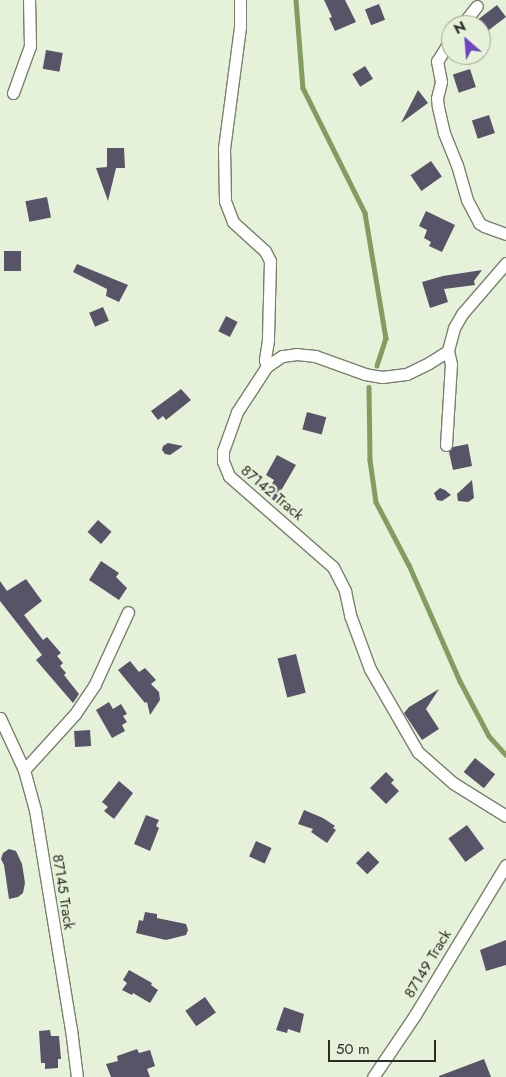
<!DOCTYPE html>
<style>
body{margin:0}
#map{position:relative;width:506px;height:1077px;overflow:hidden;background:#e6f1da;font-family:Jost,sans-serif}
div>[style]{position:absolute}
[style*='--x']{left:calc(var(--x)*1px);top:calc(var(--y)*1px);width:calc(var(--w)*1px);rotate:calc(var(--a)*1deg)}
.stream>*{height:4.5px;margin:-2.25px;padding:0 2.25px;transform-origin:2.25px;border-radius:2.25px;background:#839d61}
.building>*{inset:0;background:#585468;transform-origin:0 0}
.roads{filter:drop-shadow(1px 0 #77816c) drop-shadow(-1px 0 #77816c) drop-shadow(0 1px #77816c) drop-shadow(0 -1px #77816c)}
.minor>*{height:11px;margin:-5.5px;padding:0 5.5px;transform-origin:5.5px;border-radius:5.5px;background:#fff}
span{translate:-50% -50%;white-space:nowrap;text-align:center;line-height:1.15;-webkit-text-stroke:5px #e6f1da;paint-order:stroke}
.street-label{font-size:15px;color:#292d24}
.north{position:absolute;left:441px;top:15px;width:50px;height:50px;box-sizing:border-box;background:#e6f1da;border:1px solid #9aa391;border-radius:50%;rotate:333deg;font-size:14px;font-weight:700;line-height:20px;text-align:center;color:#292d24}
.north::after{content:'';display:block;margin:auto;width:18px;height:22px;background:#6e45be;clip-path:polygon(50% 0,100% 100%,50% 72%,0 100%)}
.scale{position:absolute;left:328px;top:1040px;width:108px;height:22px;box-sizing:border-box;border:2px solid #292d24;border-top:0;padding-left:6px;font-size:15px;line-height:18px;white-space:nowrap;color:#292d24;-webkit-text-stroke:4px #e6f1da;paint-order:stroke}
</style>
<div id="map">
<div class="stream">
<i style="--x:296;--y:0;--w:88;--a:85.5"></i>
<i style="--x:303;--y:88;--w:140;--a:63.6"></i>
<i style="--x:365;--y:213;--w:127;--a:80.5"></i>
<i style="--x:386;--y:338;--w:29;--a:108"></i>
<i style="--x:369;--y:387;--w:73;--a:89.2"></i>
<i style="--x:370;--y:460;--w:42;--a:81.9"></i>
<i style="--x:376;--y:502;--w:71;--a:62.4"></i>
<i style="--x:409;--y:565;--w:127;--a:66.3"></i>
<i style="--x:460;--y:681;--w:62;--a:62.2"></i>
<i style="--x:489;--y:736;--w:25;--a:48"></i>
</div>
<div class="building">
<i style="clip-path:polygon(324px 0,345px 0,356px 22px,335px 31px,329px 18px,332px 17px)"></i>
<i style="left:379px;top:4px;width:17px;height:15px;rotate:69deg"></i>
<i style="left:497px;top:5px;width:15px;height:26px;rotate:53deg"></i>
<i style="left:46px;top:50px;width:17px;height:19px;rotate:10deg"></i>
<i style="left:365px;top:66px;width:15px;height:15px;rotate:58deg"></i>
<i style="left:470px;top:69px;width:19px;height:18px;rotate:72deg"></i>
<i style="clip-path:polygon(418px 90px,428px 103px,401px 123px)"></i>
<i style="left:489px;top:115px;width:19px;height:18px;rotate:72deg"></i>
<i style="clip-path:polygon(107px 148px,124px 148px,125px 168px,116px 168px,108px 201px,96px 168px,107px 167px)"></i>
<i style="left:431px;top:161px;width:19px;height:25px;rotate:55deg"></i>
<i style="left:47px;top:197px;width:21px;height:22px;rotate:79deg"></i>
<i style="clip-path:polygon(426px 211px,455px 225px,442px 252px,429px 246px,431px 242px,424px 238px,427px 230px,419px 226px)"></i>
<i style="left:4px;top:251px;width:17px;height:20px"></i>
<i style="clip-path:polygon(77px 264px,128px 285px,119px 302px,106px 296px,107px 289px,73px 272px)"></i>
<i style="clip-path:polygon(482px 270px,474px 281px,475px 285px,444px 289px,448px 302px,430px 308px,422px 282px,443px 276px)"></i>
<i style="left:103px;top:307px;width:15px;height:15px;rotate:67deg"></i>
<i style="left:226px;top:316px;width:13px;height:17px;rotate:27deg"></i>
<i style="clip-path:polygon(181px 389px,191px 400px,166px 420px,163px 416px,158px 420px,151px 411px)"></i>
<i style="left:307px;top:412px;width:20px;height:18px;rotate:15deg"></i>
<i style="clip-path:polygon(168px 443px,183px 446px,170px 455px,165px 454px,162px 450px,163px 446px)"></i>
<i style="clip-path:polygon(468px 444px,472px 466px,453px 470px,449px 452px,453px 447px)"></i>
<i style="clip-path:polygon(277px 455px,296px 465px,275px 501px,265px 495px,274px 480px,266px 475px)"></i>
<i style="clip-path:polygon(472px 480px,474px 498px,468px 502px,458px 501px,457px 494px)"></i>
<i style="clip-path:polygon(440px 488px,445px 490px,451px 495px,442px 501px,437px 500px,434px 493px)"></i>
<i style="left:98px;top:520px;width:18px;height:16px;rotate:41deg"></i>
<i style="clip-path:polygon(101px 561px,119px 573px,116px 577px,127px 588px,119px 600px,89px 580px)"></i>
<i style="clip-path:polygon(26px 579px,42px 601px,24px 615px,43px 640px,47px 637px,61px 653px,57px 656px,63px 663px,60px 666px,66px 673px,64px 675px,79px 694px,73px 703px,36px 660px,42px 655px,0 601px,0 581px,7px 591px)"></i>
<i style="left:296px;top:654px;width:40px;height:19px;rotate:76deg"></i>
<i style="clip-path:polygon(130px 661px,139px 672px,145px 668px,156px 680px,151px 684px,159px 692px,160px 700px,150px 715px,147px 702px,145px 703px,118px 670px)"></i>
<i style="clip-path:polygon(439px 689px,426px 709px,439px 729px,422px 740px,404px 713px,409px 707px)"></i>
<i style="clip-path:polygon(109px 702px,113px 709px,121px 704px,127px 714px,123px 716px,127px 722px,122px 725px,125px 731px,112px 738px,96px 710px)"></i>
<i style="left:90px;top:730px;width:16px;height:16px;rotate:86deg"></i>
<i style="left:475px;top:758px;width:26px;height:18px;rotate:39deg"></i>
<i style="clip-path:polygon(386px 772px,394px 780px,391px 783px,399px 791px,386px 804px,370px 788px)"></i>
<i style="clip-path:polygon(119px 781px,133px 793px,114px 819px,104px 811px,108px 807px,102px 802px)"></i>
<i style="clip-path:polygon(304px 810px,323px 818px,335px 826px,333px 828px,336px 830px,327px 843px,311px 832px,313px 829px,298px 824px)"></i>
<i style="clip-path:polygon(146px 815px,159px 820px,156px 826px,159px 828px,150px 851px,134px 844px)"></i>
<i style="left:467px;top:825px;width:29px;height:23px;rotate:54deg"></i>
<i style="left:256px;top:841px;width:17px;height:17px;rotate:24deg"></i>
<i style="clip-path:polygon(9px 849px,16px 851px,22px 864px,25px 883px,23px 893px,18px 897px,9px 899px,4px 865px,1px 859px,3px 853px)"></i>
<i style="left:368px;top:851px;width:16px;height:17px;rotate:45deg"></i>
<i style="clip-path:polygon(145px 912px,157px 914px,157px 918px,186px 924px,188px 930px,186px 935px,166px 940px,136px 933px,139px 920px,143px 921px)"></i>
<i style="clip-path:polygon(506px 940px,506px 965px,486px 971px,480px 950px)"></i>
<i style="clip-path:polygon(129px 970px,152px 983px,151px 985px,158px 990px,150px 1003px,133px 993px,132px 995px,122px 990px,127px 983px,123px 980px)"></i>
<i style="left:205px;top:997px;width:19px;height:24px;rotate:55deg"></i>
<i style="clip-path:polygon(284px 1007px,304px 1014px,300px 1033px,288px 1029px,287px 1033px,276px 1030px)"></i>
<i style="clip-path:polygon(50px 1030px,51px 1036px,59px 1036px,61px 1059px,58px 1059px,58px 1068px,45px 1069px,45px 1063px,41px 1063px,39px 1031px)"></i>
<i style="clip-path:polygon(137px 1049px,139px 1053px,150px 1050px,155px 1066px,147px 1069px,150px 1077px,111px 1077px,106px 1064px,118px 1061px,117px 1056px)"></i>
<i style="clip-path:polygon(484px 1059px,491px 1077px,439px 1077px,439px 1076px)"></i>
</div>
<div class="roads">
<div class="minor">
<i style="--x:240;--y:0;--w:27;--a:90"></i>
<i style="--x:240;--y:27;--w:122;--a:97.5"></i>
<i style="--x:224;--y:148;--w:53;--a:88.9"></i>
<i style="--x:225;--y:201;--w:22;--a:69"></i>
<i style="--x:233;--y:222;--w:43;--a:42.2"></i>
<i style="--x:265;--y:251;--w:11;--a:63"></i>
<i style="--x:270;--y:261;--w:79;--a:91.5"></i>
<i style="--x:268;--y:340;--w:20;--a:99"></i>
<i style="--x:265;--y:360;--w:6;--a:72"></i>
<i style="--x:462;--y:25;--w:24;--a:-52"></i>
<i style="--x:451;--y:39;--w:26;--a:122"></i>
<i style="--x:437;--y:61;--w:21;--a:79"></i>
<i style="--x:441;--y:82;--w:16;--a:104"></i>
<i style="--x:437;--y:98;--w:9;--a:84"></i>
<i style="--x:438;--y:107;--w:27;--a:77"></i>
<i style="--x:444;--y:133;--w:35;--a:68"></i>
<i style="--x:457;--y:165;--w:36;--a:74"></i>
<i style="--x:467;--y:200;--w:26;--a:62"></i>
<i style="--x:479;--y:223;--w:6;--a:31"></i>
<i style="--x:484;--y:226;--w:23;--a:20"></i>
<i style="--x:13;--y:93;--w:50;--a:-70.1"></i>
<i style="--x:30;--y:46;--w:46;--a:-91.2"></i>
<i style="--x:506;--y:263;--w:67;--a:130.8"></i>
<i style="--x:462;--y:314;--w:16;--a:120"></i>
<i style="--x:454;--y:328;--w:24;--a:105"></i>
<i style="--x:448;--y:351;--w:22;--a:148"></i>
<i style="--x:429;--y:363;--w:25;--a:154"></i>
<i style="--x:406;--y:374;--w:24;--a:173"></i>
<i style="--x:382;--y:377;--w:17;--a:-170"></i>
<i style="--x:365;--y:374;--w:53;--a:-160.2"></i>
<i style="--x:315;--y:356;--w:18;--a:-174"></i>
<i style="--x:297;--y:354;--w:15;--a:172"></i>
<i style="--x:282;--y:356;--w:18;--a:146"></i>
<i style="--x:267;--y:366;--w:55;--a:123.1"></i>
<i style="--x:237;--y:412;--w:41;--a:109.7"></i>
<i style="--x:223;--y:451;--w:10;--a:90"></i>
<i style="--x:223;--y:461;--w:16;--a:68"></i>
<i style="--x:229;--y:476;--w:138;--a:41.2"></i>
<i style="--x:333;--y:567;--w:27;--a:63"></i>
<i style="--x:345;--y:591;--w:25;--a:78"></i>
<i style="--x:350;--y:615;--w:58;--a:69.7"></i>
<i style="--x:370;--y:669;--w:96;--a:60"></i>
<i style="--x:418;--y:752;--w:47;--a:41.5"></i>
<i style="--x:453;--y:783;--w:62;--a:31.9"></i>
<i style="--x:446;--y:445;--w:81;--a:-86.5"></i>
<i style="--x:451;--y:364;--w:13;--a:-103"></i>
<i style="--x:0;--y:718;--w:57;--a:65.2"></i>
<i style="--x:24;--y:770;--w:41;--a:74.6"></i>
<i style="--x:35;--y:810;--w:222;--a:80.7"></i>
<i style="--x:71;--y:1029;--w:48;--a:82.9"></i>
<i style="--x:24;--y:770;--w:76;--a:-47.7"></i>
<i style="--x:75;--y:714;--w:36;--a:-56"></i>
<i style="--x:95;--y:684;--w:79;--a:-65.4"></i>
<i style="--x:373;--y:1077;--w:75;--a:-55.9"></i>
<i style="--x:415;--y:1015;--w:175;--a:-58.8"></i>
</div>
</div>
<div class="street-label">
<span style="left:272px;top:493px;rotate:40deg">87142 Track</span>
<span style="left:63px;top:892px;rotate:81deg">87145 Track</span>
<span style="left:428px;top:964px;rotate:-59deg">87149 Track</span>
</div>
<div class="north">N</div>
<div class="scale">50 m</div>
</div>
